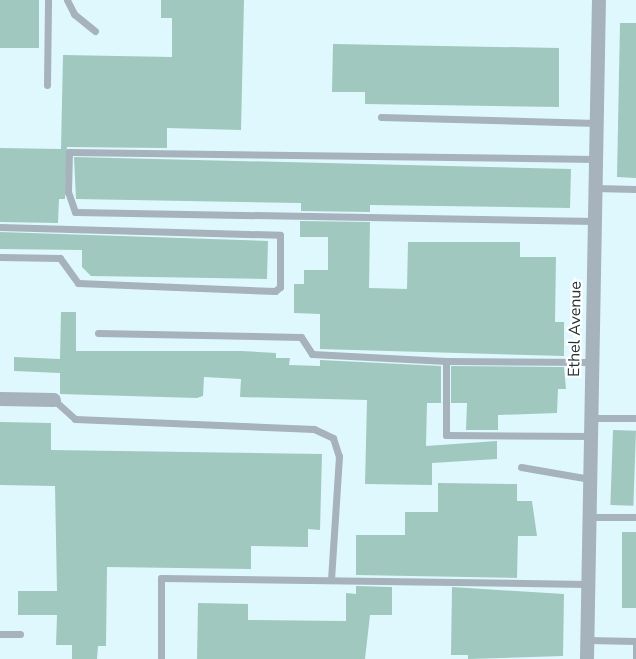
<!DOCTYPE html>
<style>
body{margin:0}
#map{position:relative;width:636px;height:659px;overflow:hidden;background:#dff8fd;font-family:"Nunito Sans",sans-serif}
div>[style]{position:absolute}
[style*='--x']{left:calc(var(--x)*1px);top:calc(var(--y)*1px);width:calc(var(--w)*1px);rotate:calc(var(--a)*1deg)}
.building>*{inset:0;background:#a0c8be;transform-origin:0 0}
.service>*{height:7px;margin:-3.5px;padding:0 3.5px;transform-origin:3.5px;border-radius:3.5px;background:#a6b2bc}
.minor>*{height:14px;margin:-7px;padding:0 7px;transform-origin:7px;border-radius:7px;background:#a6b2bc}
span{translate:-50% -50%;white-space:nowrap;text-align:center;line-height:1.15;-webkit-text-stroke:4.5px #fff;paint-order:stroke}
.street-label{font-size:16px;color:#213134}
</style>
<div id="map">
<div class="building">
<i style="left:0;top:0;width:39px;height:48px"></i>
<i style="clip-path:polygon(161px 0,244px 0,241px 130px,167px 128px,167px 148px,67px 147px,65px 199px,59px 199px,58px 223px,0 222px,0 148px,61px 149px,63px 55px,172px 57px,172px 18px,161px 18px)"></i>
<i style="clip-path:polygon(620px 23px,636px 23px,636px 178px,617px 177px)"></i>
<i style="clip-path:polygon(333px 44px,559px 48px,559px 107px,365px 104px,365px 92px,332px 92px)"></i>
<i style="clip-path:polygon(74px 157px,571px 169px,570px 208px,370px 205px,370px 212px,301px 211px,301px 203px,76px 199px)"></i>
<i style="clip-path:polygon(300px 221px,370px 222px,369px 288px,407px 289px,408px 242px,520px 242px,520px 257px,556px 257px,555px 322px,564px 322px,564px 356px,320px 349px,320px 314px,294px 313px,294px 284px,304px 284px,304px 270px,328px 270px,328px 237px,300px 237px)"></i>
<i style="clip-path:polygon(0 232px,268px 241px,267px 279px,91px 276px,82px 267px,82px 250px,0 249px)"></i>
<i style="clip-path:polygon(61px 312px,76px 312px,76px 351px,242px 351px,276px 353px,276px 358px,290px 358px,289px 365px,320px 366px,320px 360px,441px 366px,441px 403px,427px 403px,426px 446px,497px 441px,497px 459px,432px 463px,432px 485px,365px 484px,367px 400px,240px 397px,241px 379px,204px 377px,203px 396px,197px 398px,60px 394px,60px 373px,14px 371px,14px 357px,60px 359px)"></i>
<i style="clip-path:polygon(451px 366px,564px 367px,566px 389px,558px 389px,557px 413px,498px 415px,498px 430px,466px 430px,467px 403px,451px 403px)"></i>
<i style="clip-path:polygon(0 422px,51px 423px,51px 450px,322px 454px,320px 530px,308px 529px,308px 547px,251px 546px,251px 569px,107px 567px,106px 646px,98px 646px,97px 659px,72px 659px,72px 645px,56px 645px,57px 615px,18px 615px,18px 591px,57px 591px,55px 486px,0 485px)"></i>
<i style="left:613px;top:430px;width:23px;height:75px;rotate:2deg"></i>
<i style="clip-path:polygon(438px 483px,517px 484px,517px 501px,532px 501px,537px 536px,518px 536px,517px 578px,356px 575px,356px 535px,405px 535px,405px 512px,438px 512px)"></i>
<i style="left:622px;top:532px;width:14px;height:76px"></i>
<i style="clip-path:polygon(356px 586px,392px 587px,392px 615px,370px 615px,365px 659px,197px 659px,198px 603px,248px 604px,248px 620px,346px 621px,346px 593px,356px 594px)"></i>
<i style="clip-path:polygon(452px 587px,564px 594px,563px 656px,468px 659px,468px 655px,451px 655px)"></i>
</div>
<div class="service">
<i style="--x:67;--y:0;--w:16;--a:63"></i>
<i style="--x:74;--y:14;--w:27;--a:39"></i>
<i style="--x:47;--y:85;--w:85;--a:-89.3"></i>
<i style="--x:381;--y:117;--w:216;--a:1.6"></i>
<i style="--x:595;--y:188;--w:41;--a:1.4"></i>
<i style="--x:595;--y:221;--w:520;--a:-179.01"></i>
<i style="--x:75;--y:212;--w:21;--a:-109"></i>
<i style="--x:68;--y:192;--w:40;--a:-88.6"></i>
<i style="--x:69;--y:152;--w:527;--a:0.76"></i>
<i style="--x:0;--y:227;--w:280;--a:1.6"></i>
<i style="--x:280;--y:235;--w:52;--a:90"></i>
<i style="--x:280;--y:287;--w:6;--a:141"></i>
<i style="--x:275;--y:291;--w:197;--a:-177.7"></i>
<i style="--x:78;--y:283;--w:31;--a:-126"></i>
<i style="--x:60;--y:258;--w:60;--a:-179"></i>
<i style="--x:98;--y:333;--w:203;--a:1.1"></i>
<i style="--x:301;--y:337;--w:20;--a:57"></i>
<i style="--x:312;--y:354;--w:134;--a:3"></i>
<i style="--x:446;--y:361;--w:74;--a:90"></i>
<i style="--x:446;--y:435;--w:145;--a:0.4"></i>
<i style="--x:446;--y:361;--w:146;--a:0.4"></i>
<i style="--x:54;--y:400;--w:28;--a:42"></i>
<i style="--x:75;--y:419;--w:239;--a:2.4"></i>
<i style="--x:314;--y:429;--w:21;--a:25"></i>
<i style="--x:333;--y:438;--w:19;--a:72"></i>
<i style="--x:339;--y:456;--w:124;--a:93.7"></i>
<i style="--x:591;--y:418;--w:45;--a:0"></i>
<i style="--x:521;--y:467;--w:70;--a:9.9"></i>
<i style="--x:589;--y:517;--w:47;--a:0"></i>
<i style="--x:0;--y:634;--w:20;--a:0"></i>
<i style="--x:587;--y:640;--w:49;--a:1.2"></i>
<i style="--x:636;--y:641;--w:18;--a:90"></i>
<i style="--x:161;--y:659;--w:81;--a:-90"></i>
<i style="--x:161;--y:578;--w:427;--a:0.8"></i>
</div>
<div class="minor">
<i style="--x:0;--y:399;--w:54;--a:1.1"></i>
<i style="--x:587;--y:659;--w:659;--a:-88.96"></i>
</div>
<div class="street-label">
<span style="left:575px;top:329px;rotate:-89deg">Ethel Avenue</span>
</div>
</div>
